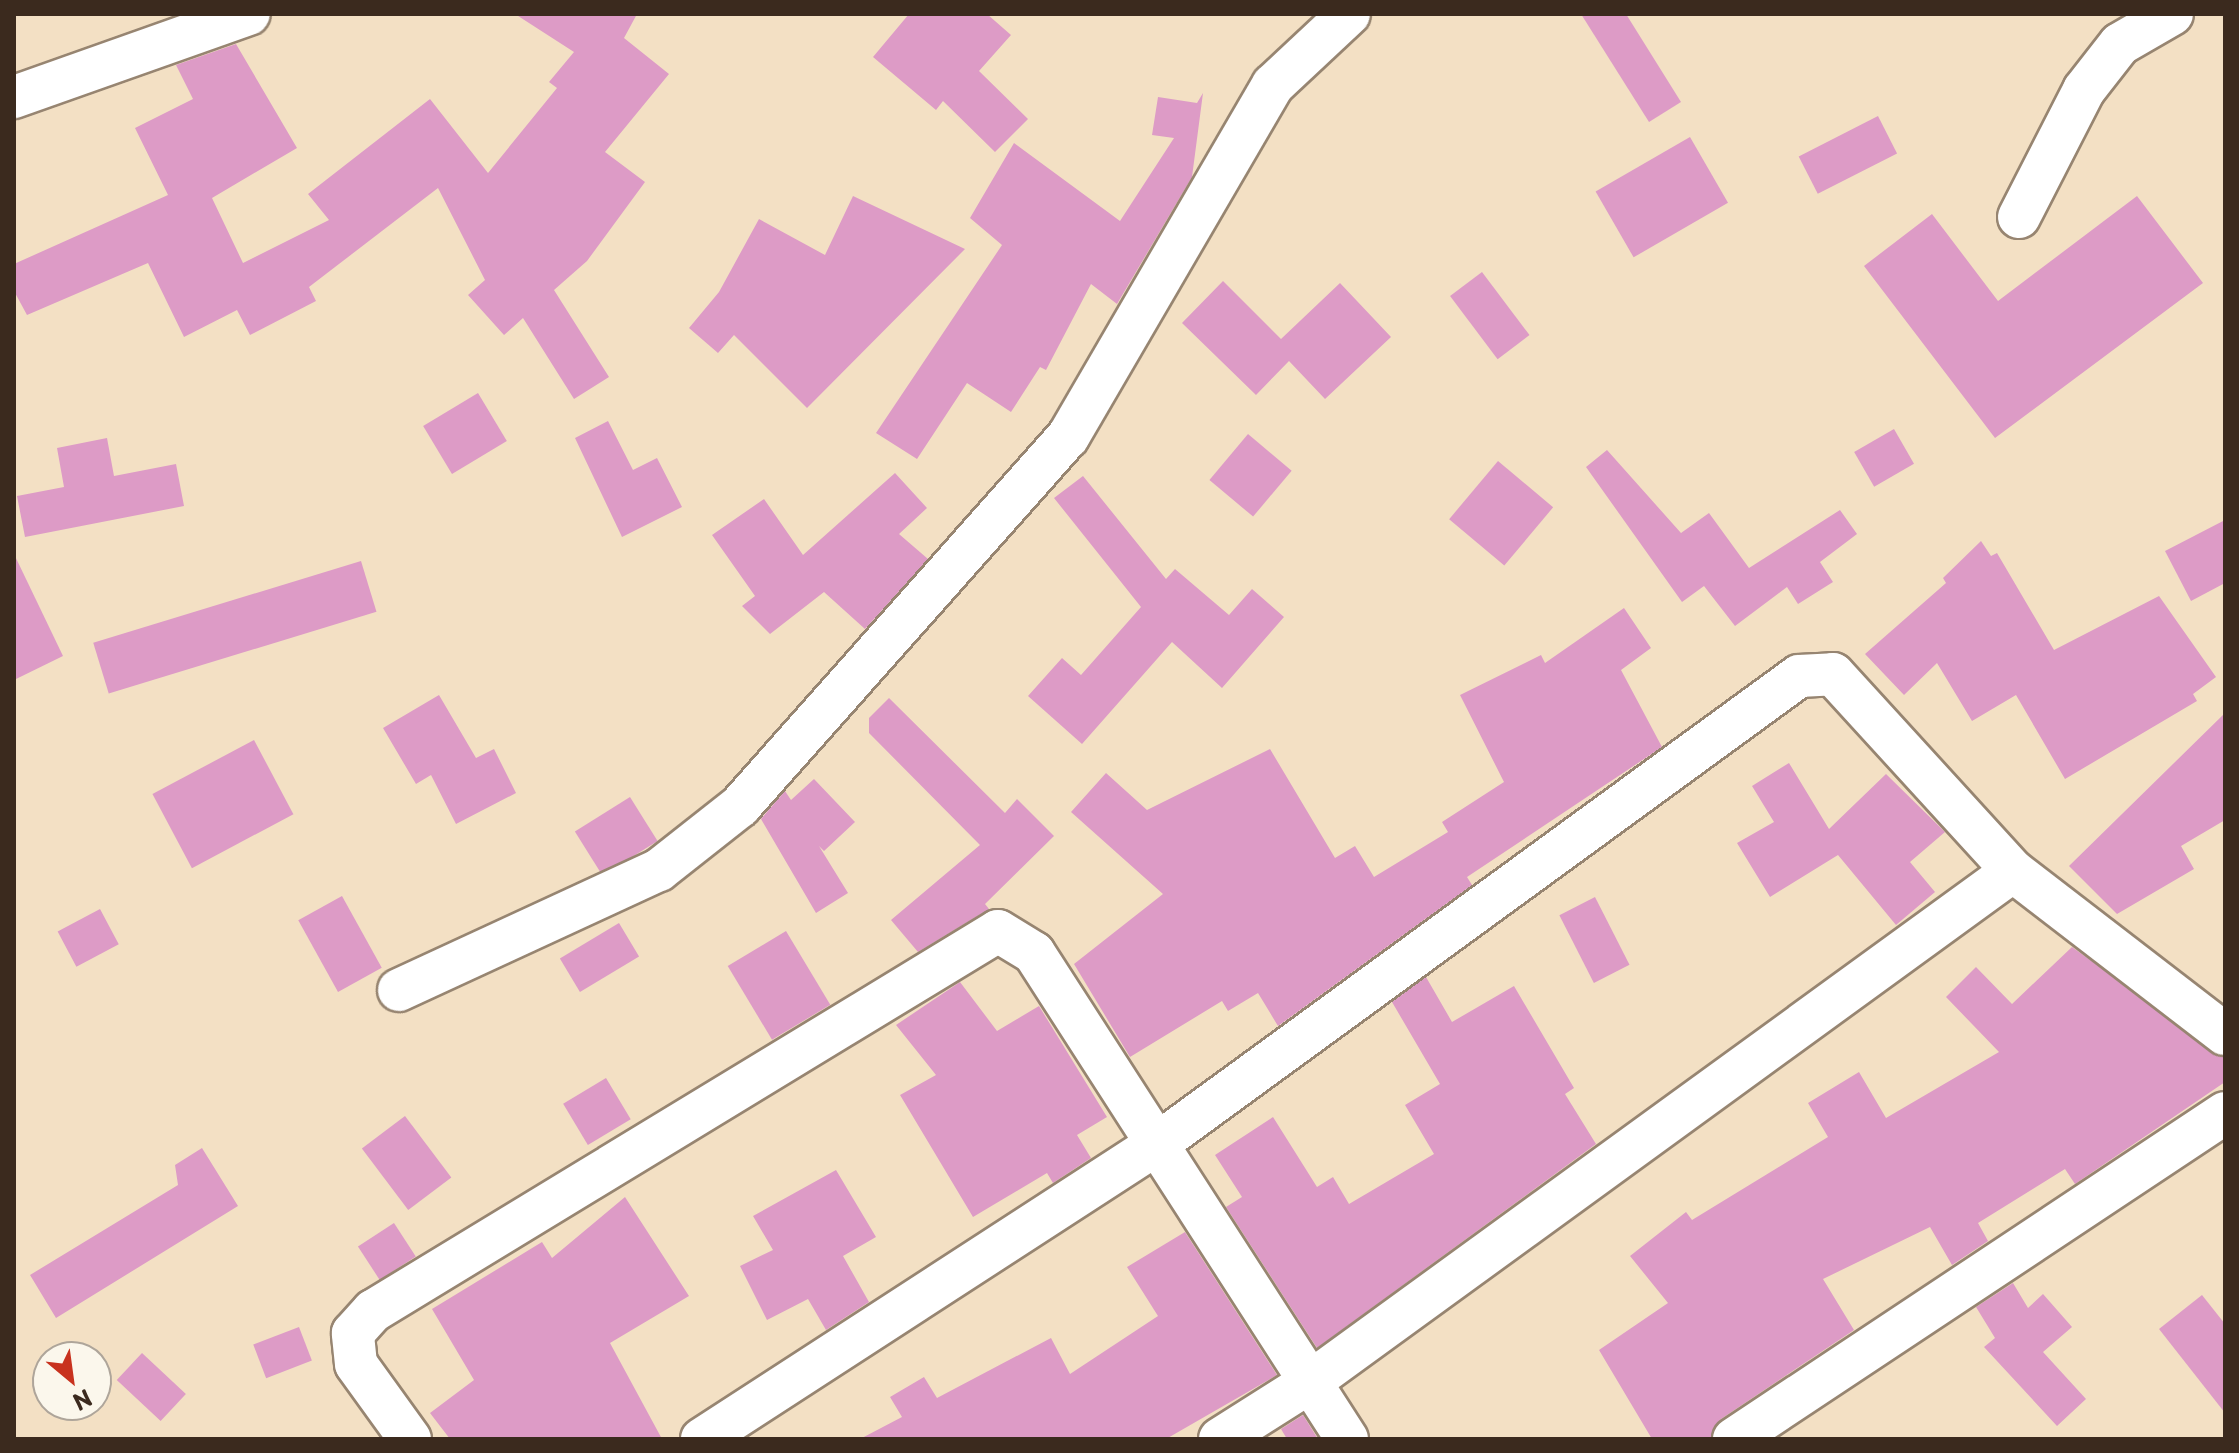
<!DOCTYPE html>
<style>
body{margin:0}
#map{position:relative;width:2239px;height:1453px;overflow:hidden;background:#f3e0c4;font-family:"Playpen Sans",sans-serif}
div>[style]{position:absolute}
[style*='--x']{left:calc(var(--x)*1px);top:calc(var(--y)*1px);width:calc(var(--w)*1px);rotate:calc(var(--a)*1deg)}
.building>*{inset:0;background:#dd9bc6;transform-origin:0 0}
.roads{filter:drop-shadow(2px 0 #978571) drop-shadow(-2px 0 #978571) drop-shadow(0 2px #978571) drop-shadow(0 -2px #978571)}
.minor>*{height:42px;margin:-21px;padding:0 21px;transform-origin:21px;border-radius:21px;background:#fff}
span{translate:-50% -50%;white-space:nowrap;text-align:center;line-height:1.15;-webkit-text-stroke:8px #fbf7ec;paint-order:stroke}
.frame{position:absolute;inset:0;border:16px solid #3b2a1e;pointer-events:none}
.north{position:absolute;left:32px;top:1341px;width:80px;height:80px;box-sizing:border-box;background:#fbf7ec;border:2px solid #aea59a;border-radius:50%;rotate:151deg;font-size:22px;font-weight:700;line-height:32px;text-align:center;color:#3b2a1e}
.north::after{content:'';display:block;margin:auto;width:28px;height:36px;background:#c8321e;clip-path:polygon(50% 0,100% 100%,50% 72%,0 100%)}
</style>
<div id="map">
<div class="building">
<i style="clip-path:polygon(515px 14px,637px 14px,624px 38px,669px 74px,605px 152px,645px 182px,587px 261px,554px 290px,609px 377px,574px 399px,523px 318px,504px 335px,468px 295px,485px 280px,438px 188px,309px 287px,316px 301px,250px 335px,237px 310px,184px 337px,148px 263px,27px 315px,14px 291px,14px 264px,168px 195px,135px 128px,193px 99px,176px 65px,236px 44px,297px 148px,212px 198px,243px 263px,329px 220px,308px 194px,430px 99px,488px 173px,557px 88px,549px 82px,574px 52px)"></i>
<i style="clip-path:polygon(909px 14px,987px 14px,1011px 35px,979px 71px,1028px 119px,995px 152px,943px 101px,936px 110px,873px 57px)"></i>
<i style="clip-path:polygon(1581px 14px,1626px 14px,1681px 102px,1649px 122px)"></i>
<i style="clip-path:polygon(1203px 93px,1192px 177px,1117px 304px,1091px 284px,1046px 370px,1040px 367px,1011px 412px,967px 383px,917px 459px,876px 433px,1002px 245px,970px 218px,1014px 143px,1120px 221px,1174px 138px,1152px 135px,1158px 97px,1197px 103px)"></i>
<i style="left:1878px;top:116px;width:42px;height:89px;rotate:63deg"></i>
<i style="left:1690px;top:137px;width:76px;height:109px;rotate:60deg"></i>
<i style="clip-path:polygon(853px 196px,965px 249px,807px 408px,734px 335px,718px 353px,689px 328px,719px 292px,759px 219px,825px 255px)"></i>
<i style="clip-path:polygon(2137px 196px,2203px 283px,1995px 438px,1864px 266px,1932px 214px,1998px 301px)"></i>
<i style="left:1482px;top:272px;width:79px;height:40px;rotate:53deg"></i>
<i style="clip-path:polygon(1223px 281px,1281px 339px,1340px 283px,1391px 337px,1325px 399px,1289px 361px,1256px 395px,1182px 323px)"></i>
<i style="left:478px;top:393px;width:56px;height:64px;rotate:59deg"></i>
<i style="clip-path:polygon(608px 421px,633px 470px,657px 458px,682px 507px,622px 537px,575px 438px)"></i>
<i style="left:1894px;top:429px;width:40px;height:46px;rotate:60deg"></i>
<i style="left:1248px;top:434px;width:57px;height:60px;rotate:40deg"></i>
<i style="clip-path:polygon(107px 438px,114px 476px,176px 464px,184px 506px,25px 537px,17px 496px,64px 487px,57px 448px)"></i>
<i style="clip-path:polygon(1607px 450px,1681px 533px,1709px 513px,1749px 568px,1840px 510px,1857px 534px,1820px 562px,1833px 582px,1798px 604px,1787px 587px,1735px 626px,1704px 586px,1682px 602px,1586px 467px)"></i>
<i style="left:1498px;top:461px;width:72px;height:76px;rotate:40deg"></i>
<i style="clip-path:polygon(895px 473px,927px 508px,899px 534px,928px 559px,865px 629px,824px 592px,770px 634px,742px 606px,755px 596px,712px 535px,764px 499px,803px 555px)"></i>
<i style="clip-path:polygon(1083px 476px,1166px 579px,1175px 569px,1229px 615px,1252px 589px,1284px 617px,1222px 688px,1172px 642px,1082px 744px,1028px 696px,1062px 658px,1081px 675px,1141px 607px,1054px 498px)"></i>
<i style="clip-path:polygon(2225px 520px,2225px 583px,2191px 601px,2165px 551px)"></i>
<i style="clip-path:polygon(1981px 541px,1991px 556px,1997px 553px,2054px 650px,2159px 596px,2216px 677px,2193px 694px,2197px 701px,2065px 779px,2016px 695px,1972px 721px,1937px 663px,1904px 695px,1865px 654px,1946px 583px,1943px 578px)"></i>
<i style="clip-path:polygon(14px 554px,63px 656px,14px 680px)"></i>
<i style="left:361px;top:561px;width:53px;height:280px;rotate:73deg"></i>
<i style="clip-path:polygon(1624px 608px,1651px 648px,1621px 670px,1662px 747px,1467px 877px,1472px 885px,1278px 1026px,1258px 993px,1228px 1011px,1222px 1001px,1130px 1057px,1074px 964px,1163px 894px,1071px 812px,1106px 773px,1147px 810px,1270px 749px,1335px 858px,1355px 846px,1374px 877px,1448px 832px,1442px 822px,1504px 782px,1460px 695px,1541px 655px,1545px 663px)"></i>
<i style="clip-path:polygon(439px 695px,476px 758px,494px 749px,516px 793px,456px 824px,431px 775px,416px 784px,383px 728px)"></i>
<i style="clip-path:polygon(889px 698px,1005px 813px,1017px 799px,1054px 836px,985px 904px,989px 909px,918px 952px,891px 920px,980px 845px,869px 733px,869px 718px)"></i>
<i style="clip-path:polygon(2225px 713px,2225px 820px,2181px 846px,2194px 869px,2117px 914px,2069px 866px)"></i>
<i style="left:254px;top:740px;width:84px;height:115px;rotate:62deg"></i>
<i style="clip-path:polygon(1789px 763px,1829px 829px,1886px 774px,1945px 832px,1910px 862px,1935px 892px,1896px 925px,1838px 855px,1770px 897px,1737px 843px,1774px 822px,1752px 786px)"></i>
<i style="clip-path:polygon(814px 779px,855px 822px,824px 851px,819px 846px,848px 893px,816px 913px,761px 819px,785px 791px,791px 800px)"></i>
<i style="left:630px;top:797px;width:52px;height:65px;rotate:58deg"></i>
<i style="left:342px;top:896px;width:82px;height:50px;rotate:61deg"></i>
<i style="left:1595px;top:897px;width:76px;height:40px;rotate:63deg"></i>
<i style="left:100px;top:909px;width:40px;height:48px;rotate:62deg"></i>
<i style="left:619px;top:923px;width:39px;height:69px;rotate:59deg"></i>
<i style="left:786px;top:931px;width:86px;height:68px;rotate:59deg"></i>
<i style="clip-path:polygon(2072px 947px,2225px 1057px,2225px 1082px,2075px 1184px,2065px 1169px,1978px 1223px,1988px 1241px,1952px 1265px,1930px 1227px,1823px 1279px,1854px 1330px,1721px 1419px,1710px 1439px,1652px 1439px,1599px 1350px,1668px 1303px,1630px 1256px,1686px 1212px,1692px 1220px,1828px 1137px,1808px 1103px,1859px 1072px,1886px 1118px,1999px 1052px,1946px 997px,1976px 967px,2012px 1004px)"></i>
<i style="clip-path:polygon(1426px 977px,1452px 1022px,1514px 986px,1574px 1088px,1565px 1094px,1596px 1144px,1317px 1348px,1226px 1207px,1242px 1197px,1215px 1155px,1273px 1117px,1317px 1187px,1333px 1177px,1349px 1204px,1434px 1154px,1405px 1105px,1440px 1084px,1392px 1002px)"></i>
<i style="clip-path:polygon(960px 982px,997px 1031px,1039px 1006px,1107px 1117px,1077px 1135px,1091px 1158px,1053px 1183px,1047px 1173px,973px 1217px,900px 1095px,936px 1075px,896px 1025px)"></i>
<i style="left:606px;top:1078px;width:48px;height:50px;rotate:59deg"></i>
<i style="left:405px;top:1116px;width:77px;height:54px;rotate:53deg"></i>
<i style="clip-path:polygon(202px 1148px,238px 1206px,56px 1318px,30px 1275px,178px 1185px,175px 1165px)"></i>
<i style="clip-path:polygon(836px 1170px,876px 1237px,843px 1256px,869px 1302px,826px 1330px,808px 1299px,767px 1320px,740px 1266px,773px 1250px,753px 1216px)"></i>
<i style="clip-path:polygon(625px 1197px,689px 1296px,610px 1343px,662px 1439px,450px 1439px,430px 1413px,474px 1380px,432px 1309px,542px 1242px,552px 1258px)"></i>
<i style="left:394px;top:1223px;width:40px;height:43px;rotate:57deg"></i>
<i style="clip-path:polygon(1185px 1232px,1277px 1375px,1166px 1439px,860px 1439px,902px 1417px,890px 1397px,924px 1377px,937px 1398px,1051px 1338px,1070px 1374px,1158px 1316px,1127px 1267px)"></i>
<i style="clip-path:polygon(2013px 1283px,2028px 1308px,2043px 1294px,2072px 1327px,2043px 1352px,2086px 1399px,2057px 1426px,1984px 1347px,1995px 1338px,1976px 1307px)"></i>
<i style="clip-path:polygon(2202px 1295px,2225px 1324px,2225px 1413px,2159px 1329px)"></i>
<i style="left:299px;top:1327px;width:36px;height:49px;rotate:69deg"></i>
<i style="left:142px;top:1353px;width:60px;height:37px;rotate:43deg"></i>
<i style="clip-path:polygon(1303px 1415px,1318px 1439px,1287px 1439px,1281px 1429px)"></i>
</div>
<div class="roads">
<div class="minor">
<i style="--x:14;--y:97;--w:249;--a:-19.5"></i>
<i style="--x:2019;--y:217;--w:143;--a:-62.9"></i>
<i style="--x:2084;--y:90;--w:58;--a:-52"></i>
<i style="--x:2120;--y:44;--w:60;--a:-30"></i>
<i style="--x:399;--y:990;--w:286;--a:-24.8"></i>
<i style="--x:659;--y:870;--w:103;--a:-38.3"></i>
<i style="--x:740;--y:806;--w:494;--a:-48.4"></i>
<i style="--x:1068;--y:437;--w:407;--a:-59.8"></i>
<i style="--x:1273;--y:85;--w:104;--a:-43.1"></i>
<i style="--x:410;--y:1439;--w:92;--a:-125.8"></i>
<i style="--x:356;--y:1364;--w:31;--a:-96"></i>
<i style="--x:353;--y:1333;--w:30;--a:-48"></i>
<i style="--x:373;--y:1311;--w:731;--a:-31.3"></i>
<i style="--x:998;--y:931;--w:42;--a:31.4"></i>
<i style="--x:1034;--y:953;--w:578;--a:57.22"></i>
<i style="--x:702;--y:1439;--w:542;--a:-32.96"></i>
<i style="--x:1157;--y:1144;--w:794;--a:-36.09"></i>
<i style="--x:1799;--y:676;--w:34;--a:-3"></i>
<i style="--x:1833;--y:674;--w:267;--a:47.6"></i>
<i style="--x:2013;--y:871;--w:267;--a:37.6"></i>
<i style="--x:1220;--y:1439;--w:107;--a:-32.3"></i>
<i style="--x:1310;--y:1382;--w:869;--a:-36.01"></i>
<i style="--x:1734;--y:1439;--w:589;--a:-33.58"></i>
</div>
</div>
<div class="frame"></div>
<div class="north">N</div>
</div>
